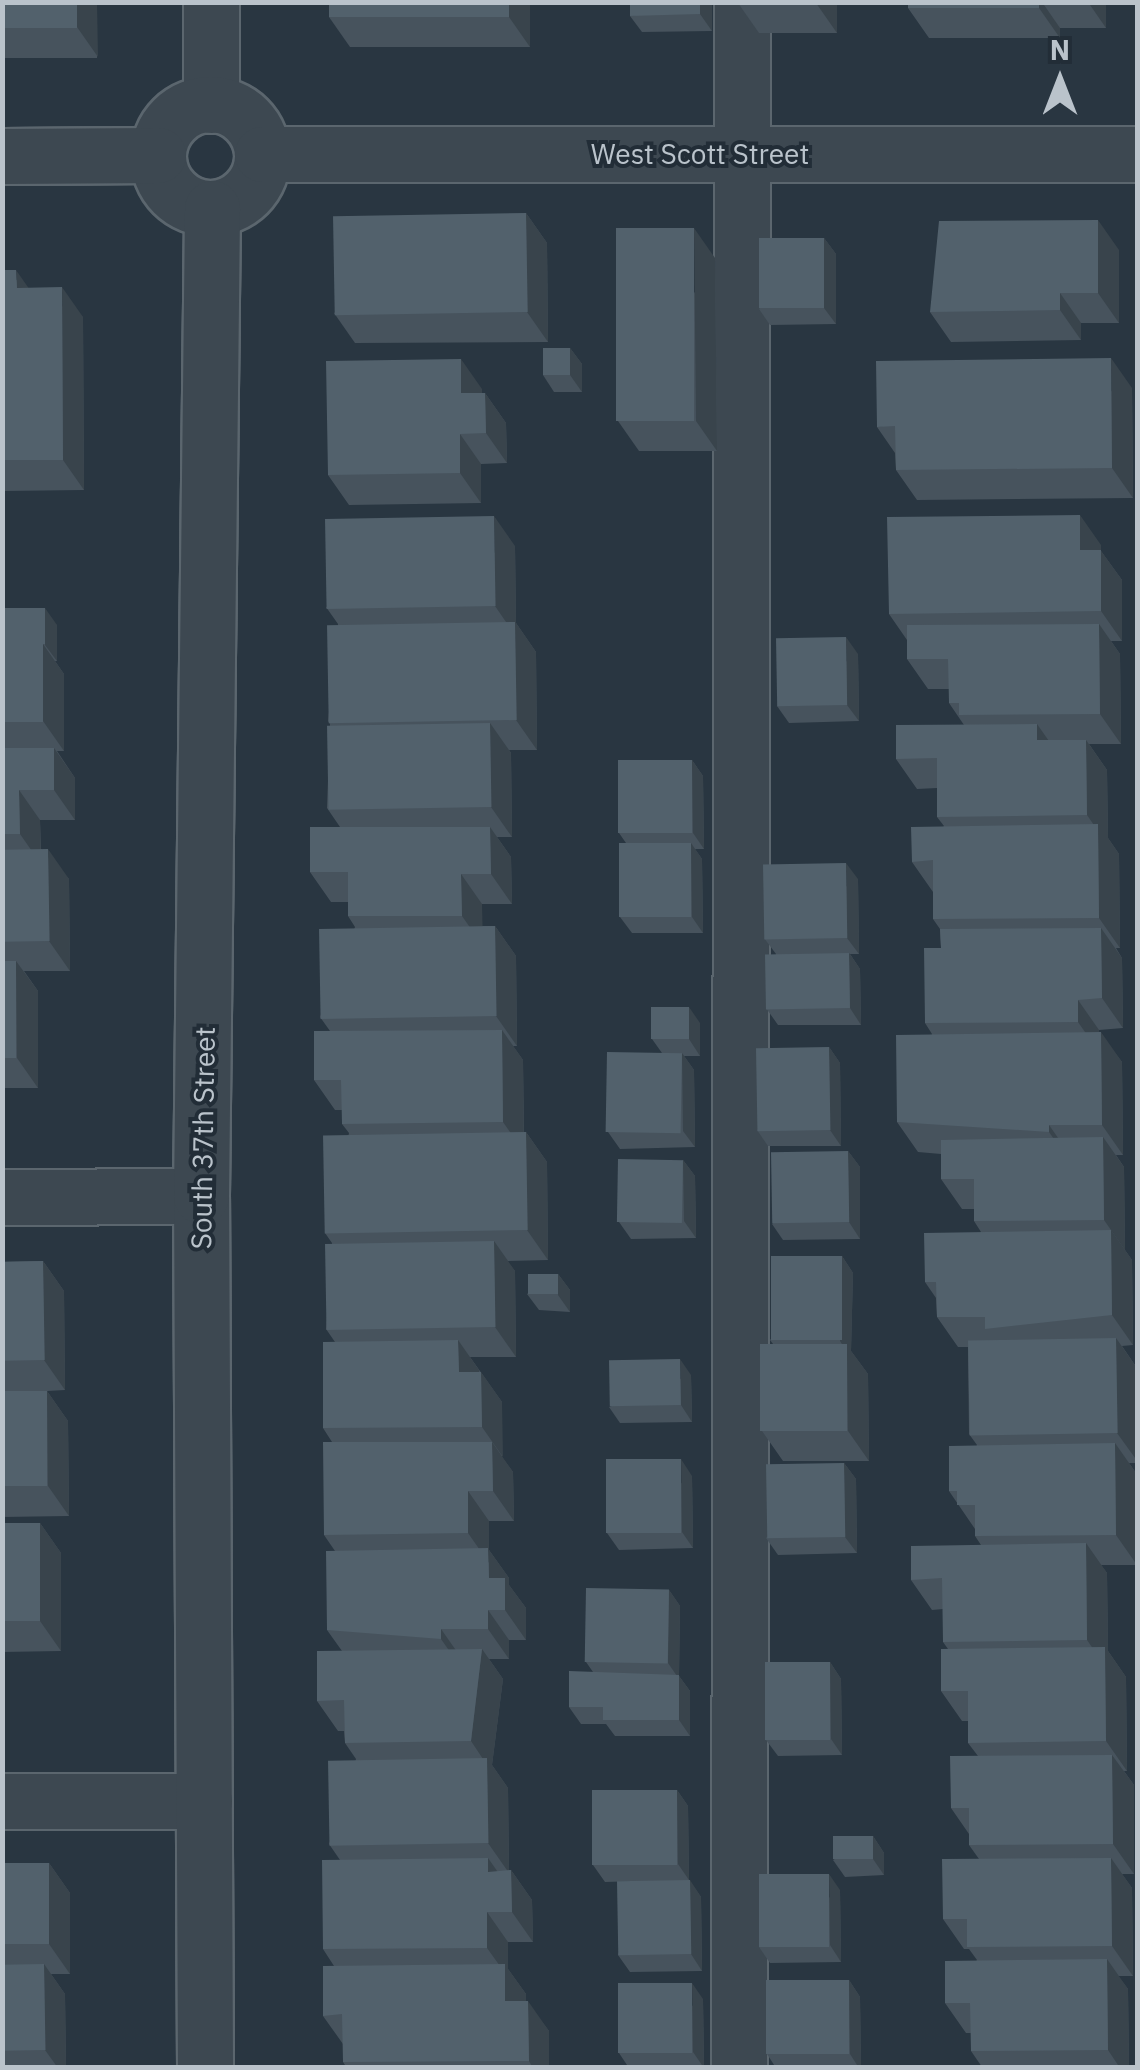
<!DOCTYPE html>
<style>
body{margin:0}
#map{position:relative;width:1140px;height:2070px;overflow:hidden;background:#293641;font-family:"IBM Plex Sans",sans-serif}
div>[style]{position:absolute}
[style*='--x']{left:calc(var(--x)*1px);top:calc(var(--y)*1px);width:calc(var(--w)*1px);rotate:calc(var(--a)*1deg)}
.roads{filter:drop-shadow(2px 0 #5b666e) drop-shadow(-2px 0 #5b666e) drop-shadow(0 2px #5b666e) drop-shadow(0 -2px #5b666e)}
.minor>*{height:55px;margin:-27.5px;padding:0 27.5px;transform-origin:27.5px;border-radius:27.5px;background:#3d4851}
.minor>.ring{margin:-27.5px;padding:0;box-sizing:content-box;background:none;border:55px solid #3d4851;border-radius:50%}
.wall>*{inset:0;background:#47535d;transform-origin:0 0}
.shaded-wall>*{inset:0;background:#39444c}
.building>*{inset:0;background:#52616c;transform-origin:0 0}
span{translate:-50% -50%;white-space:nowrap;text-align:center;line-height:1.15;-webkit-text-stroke:8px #222d37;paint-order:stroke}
.street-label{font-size:28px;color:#bac3cb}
.frame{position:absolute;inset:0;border:5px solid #bac3cb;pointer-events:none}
.north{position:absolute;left:1010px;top:30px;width:100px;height:100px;-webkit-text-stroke:8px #222d37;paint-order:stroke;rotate:0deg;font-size:28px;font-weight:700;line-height:40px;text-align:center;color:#bac3cb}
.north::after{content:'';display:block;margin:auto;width:35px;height:45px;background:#bac3cb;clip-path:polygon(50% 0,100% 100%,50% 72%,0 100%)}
</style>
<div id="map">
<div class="roads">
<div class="minor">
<i style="--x:211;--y:2;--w:103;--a:90"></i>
<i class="ring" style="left:158px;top:104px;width:49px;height:49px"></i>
<i style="--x:262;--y:154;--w:876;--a:0"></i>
<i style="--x:2;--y:156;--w:156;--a:-0.4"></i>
<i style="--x:2;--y:1197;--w:199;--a:-0.3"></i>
<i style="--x:2;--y:1801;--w:202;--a:0"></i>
<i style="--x:205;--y:2068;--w:872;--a:-90.26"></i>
<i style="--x:201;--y:1196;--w:988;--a:-89.36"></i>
<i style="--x:739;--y:2068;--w:2066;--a:-89.92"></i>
</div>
</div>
<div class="wall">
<i style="left:2px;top:2px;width:95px;height:56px"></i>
<i style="clip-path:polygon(530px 2px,530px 47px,350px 47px,329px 17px)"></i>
<i style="clip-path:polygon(712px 2px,712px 31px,642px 32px,630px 16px)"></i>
<i style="clip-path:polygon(837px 2px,837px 33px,759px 33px,738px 3px)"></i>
<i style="clip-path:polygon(908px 2px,1106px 2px,1106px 28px,1060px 28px,1060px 38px,929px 38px,908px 8px)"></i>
<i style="clip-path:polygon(526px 213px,547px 243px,548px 342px,355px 343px,334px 313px)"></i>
<i style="clip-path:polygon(824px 238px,836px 254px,836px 324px,770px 325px,759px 309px)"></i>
<i style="clip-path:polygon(1119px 250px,1119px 323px,1081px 323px,1081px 340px,951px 342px,930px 312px)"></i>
<i style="clip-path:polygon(715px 258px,717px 451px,639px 451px,618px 421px)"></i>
<i style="clip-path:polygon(2px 270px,28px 288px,83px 317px,84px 490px,2px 491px)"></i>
<i style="clip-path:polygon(570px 348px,582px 364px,582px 392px,554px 392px,543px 375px)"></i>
<i style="clip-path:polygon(1132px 388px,1133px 498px,917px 500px,896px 470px,895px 453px,877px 427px)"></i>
<i style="clip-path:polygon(482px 389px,482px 393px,485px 393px,506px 423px,507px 463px,481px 464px,481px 503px,349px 505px,328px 475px)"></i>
<i style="clip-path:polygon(1101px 545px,1101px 551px,1122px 580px,1122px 641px,1111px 641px,1120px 654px,1121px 744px,1089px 744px,1107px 770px,1108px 838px,1119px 854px,1120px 948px,1116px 948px,1122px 958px,1123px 1028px,1099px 1030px,1099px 1032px,1122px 1062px,1123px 1155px,1116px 1155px,1124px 1167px,1125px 1250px,1132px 1260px,1133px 1345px,1122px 1346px,1137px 1368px,1138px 1463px,1129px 1463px,1136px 1473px,1137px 1565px,1101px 1565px,1107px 1573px,1108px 1651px,1126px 1677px,1127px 1771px,1124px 1771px,1134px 1785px,1134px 1874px,1122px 1874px,1132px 1888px,1133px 1976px,1118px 1976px,1128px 1989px,1129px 2068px,940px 2068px,982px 2067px,971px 2051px,971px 2033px,966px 2033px,945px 2003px,977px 1960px,969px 1949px,964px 1949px,943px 1919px,979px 1859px,969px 1845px,969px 1834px,951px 1808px,978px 1756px,968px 1743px,968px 1721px,962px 1721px,941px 1691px,948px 1649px,943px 1642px,943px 1609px,932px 1610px,911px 1580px,981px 1545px,975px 1536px,975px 1529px,949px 1491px,977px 1445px,969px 1434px,968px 1347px,958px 1347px,937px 1317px,936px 1298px,925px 1282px,981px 1232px,974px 1221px,974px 1209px,962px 1209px,941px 1179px,941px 1154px,918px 1152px,897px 1122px,932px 1034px,925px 1023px,941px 948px,940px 929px,933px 919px,933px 892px,912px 862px,944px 826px,937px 817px,937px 788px,917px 789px,896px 759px,964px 725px,949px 703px,949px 689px,928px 689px,907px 659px,907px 640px,889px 614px)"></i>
<i style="clip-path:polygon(515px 546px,516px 623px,536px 652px,537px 750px,509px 750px,511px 753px,512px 837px,497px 837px,511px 857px,512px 904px,482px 904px,482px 926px,495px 926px,516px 956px,517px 1046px,513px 1046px,523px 1060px,524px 1132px,526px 1132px,547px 1162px,548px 1260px,507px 1261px,515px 1271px,516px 1357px,470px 1357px,502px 1402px,502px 1457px,513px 1472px,514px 1521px,489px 1521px,489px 1550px,509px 1578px,509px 1585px,526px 1608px,526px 1640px,509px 1640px,509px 1659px,489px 1659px,503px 1679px,492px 1765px,508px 1788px,509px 1870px,511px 1870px,532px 1900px,533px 1942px,508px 1942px,508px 1969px,526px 1994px,526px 2001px,549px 2031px,549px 2068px,347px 2068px,343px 2062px,343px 2044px,323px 2016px,334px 1966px,323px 1949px,340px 1860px,329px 1844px,356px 1759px,345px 1743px,344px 1731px,338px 1731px,317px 1701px,342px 1651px,327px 1630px,335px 1551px,324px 1535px,332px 1442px,323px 1428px,335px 1342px,326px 1329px,332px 1243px,325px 1233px,349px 1133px,342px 1124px,342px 1110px,335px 1110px,314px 1080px,330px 1031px,320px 1017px,355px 927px,348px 916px,348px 902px,331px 902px,310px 872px,340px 827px,327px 808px,330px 724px,328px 721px,338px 624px,326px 607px)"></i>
<i style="clip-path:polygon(2px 608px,57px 625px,57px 661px,55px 661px,64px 674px,64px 751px,57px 751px,75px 778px,75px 820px,40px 820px,41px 849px,69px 879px,70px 971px,24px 971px,38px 991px,38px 1088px,2px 1088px)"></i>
<i style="clip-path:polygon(858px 654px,859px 721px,789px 723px,777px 706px)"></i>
<i style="clip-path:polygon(692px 760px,703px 776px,704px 849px,695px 849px,702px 859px,703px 933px,632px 933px,620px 917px,626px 843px,619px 833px)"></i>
<i style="clip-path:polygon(858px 879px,859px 954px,850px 954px,860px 969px,861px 1025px,778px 1025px,766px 1008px,776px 954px,764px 938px)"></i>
<i style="clip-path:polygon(700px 1023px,700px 1056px,684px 1056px,694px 1070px,695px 1147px,620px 1149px,608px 1132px,662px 1053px,652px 1039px)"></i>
<i style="clip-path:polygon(829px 1047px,840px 1063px,841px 1146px,768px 1146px,757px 1130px)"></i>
<i style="clip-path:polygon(848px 1151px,860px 1167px,860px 1239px,783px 1240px,772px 1224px)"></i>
<i style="clip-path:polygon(683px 1160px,695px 1176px,696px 1238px,631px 1239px,619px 1222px)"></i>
<i style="clip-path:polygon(842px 1256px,853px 1273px,851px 1351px,868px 1374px,869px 1461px,783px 1461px,762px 1431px,773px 1344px,770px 1340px)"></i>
<i style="clip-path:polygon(43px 1261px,64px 1291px,65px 1390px,47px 1391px,68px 1421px,69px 1516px,2px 1517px,2px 1262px)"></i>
<i style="clip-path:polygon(558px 1274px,570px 1290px,570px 1312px,539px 1310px,527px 1294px)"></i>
<i style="clip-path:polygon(691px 1375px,692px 1422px,620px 1423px,609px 1407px)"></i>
<i style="clip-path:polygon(844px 1463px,856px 1479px,857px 1553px,778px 1555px,766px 1538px)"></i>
<i style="clip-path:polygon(692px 1476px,693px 1548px,619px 1550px,607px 1533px)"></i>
<i style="clip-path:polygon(40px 1523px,61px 1553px,61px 1651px,2px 1652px,2px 1524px)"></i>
<i style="clip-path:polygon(669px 1590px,680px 1606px,679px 1676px,690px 1691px,690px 1736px,615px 1736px,606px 1724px,581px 1724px,569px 1707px,593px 1672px,586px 1662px)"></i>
<i style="clip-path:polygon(830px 1662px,841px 1679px,842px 1755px,778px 1756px,766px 1740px)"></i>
<i style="clip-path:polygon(677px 1790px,688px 1806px,689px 1880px,701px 1897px,702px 1971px,630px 1972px,618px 1955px,640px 1881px,605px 1882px,593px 1865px)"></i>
<i style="clip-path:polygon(873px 1836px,884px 1853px,884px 1875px,845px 1877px,833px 1860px)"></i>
<i style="clip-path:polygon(49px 1863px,70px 1893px,70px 1974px,51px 1974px,65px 1994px,66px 2068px,2px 2068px,2px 1864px)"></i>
<i style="clip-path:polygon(840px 1890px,841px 1962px,770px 1963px,759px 1947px)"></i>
<i style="clip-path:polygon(849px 1980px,860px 1997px,861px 2068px,776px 2068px,767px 2054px)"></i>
<i style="clip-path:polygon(703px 1999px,704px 2068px,629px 2068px,619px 2053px)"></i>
</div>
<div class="shaded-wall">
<i style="clip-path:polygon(77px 2px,97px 2px,98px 57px,77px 27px)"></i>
<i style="clip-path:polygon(509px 2px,530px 2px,530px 47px,509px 17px)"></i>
<i style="clip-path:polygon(700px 2px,712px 2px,712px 31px,700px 14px)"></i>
<i style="clip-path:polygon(816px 2px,837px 2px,837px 33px,816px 3px)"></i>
<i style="clip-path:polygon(1039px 2px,1042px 2px,1060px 28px,1060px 38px,1039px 8px)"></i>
<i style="clip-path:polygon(1088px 2px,1106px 2px,1106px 28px)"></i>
<i style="clip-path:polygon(526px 213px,547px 243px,548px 342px,527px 312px)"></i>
<i style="clip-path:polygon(1098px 220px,1119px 250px,1119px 323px,1098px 293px)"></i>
<i style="clip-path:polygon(694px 228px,715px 258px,717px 451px,696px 421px)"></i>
<i style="clip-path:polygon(824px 238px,836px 254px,836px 324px,824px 308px)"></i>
<i style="clip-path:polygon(16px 270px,37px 300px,17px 288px)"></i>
<i style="clip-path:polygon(62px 287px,83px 317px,84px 490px,63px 460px)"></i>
<i style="clip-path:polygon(1060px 293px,1081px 323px,1081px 340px,1060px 310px)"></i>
<i style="clip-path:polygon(570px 348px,582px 364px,582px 392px,570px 375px)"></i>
<i style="clip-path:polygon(1111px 358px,1132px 388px,1133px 498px,1112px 468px)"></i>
<i style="clip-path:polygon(461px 359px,482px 389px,482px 423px,461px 393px)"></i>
<i style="clip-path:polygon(485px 393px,506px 423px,507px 463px,486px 433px)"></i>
<i style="clip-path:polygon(460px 434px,481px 464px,481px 503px,460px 473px)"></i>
<i style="clip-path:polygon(1080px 515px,1101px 545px,1101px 551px,1122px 580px,1122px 641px,1101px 611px,1080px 550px)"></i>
<i style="clip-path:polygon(494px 516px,515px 546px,516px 623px,536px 652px,537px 750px,516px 720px,515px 635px,495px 606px)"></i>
<i style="clip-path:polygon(45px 608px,57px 625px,57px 661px,45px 645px)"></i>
<i style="clip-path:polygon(1099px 624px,1120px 654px,1121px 744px,1100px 714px)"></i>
<i style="clip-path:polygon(846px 637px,858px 654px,859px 721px,847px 705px)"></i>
<i style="clip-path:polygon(43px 644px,64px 674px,64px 751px,43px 721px)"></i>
<i style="clip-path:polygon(490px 723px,511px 753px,512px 837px,491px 807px)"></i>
<i style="clip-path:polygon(1037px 724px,1058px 754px,1037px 740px)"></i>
<i style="clip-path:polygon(1086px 740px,1107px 770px,1108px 838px,1119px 854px,1120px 948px,1099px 918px,1098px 831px,1087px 815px)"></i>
<i style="clip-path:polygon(54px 748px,75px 778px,75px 820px,54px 790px)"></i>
<i style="clip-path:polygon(692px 760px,703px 776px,704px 849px,693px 833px)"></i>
<i style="clip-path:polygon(19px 790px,40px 820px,41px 864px,20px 834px)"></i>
<i style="clip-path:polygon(490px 827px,511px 857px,512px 904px,491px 874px)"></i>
<i style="clip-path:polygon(691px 843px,702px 859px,703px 933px,692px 917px)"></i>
<i style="clip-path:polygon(48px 849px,69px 879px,70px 971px,49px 941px)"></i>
<i style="clip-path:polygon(846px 863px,858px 879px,859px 954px,847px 938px)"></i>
<i style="clip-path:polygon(461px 874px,482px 904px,483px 946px,462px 916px)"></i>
<i style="clip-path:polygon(495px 926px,516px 956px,517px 1046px,496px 1016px)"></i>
<i style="clip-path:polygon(1101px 928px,1122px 958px,1123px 1028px,1102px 998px)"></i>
<i style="clip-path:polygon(849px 953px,860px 969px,861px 1025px,850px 1008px)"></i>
<i style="clip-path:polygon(16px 961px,38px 991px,38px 1088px,17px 1058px)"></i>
<i style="clip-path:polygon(1078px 1000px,1099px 1030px,1099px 1052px,1078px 1022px)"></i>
<i style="clip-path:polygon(689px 1007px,700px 1023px,700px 1056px,689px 1039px)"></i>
<i style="clip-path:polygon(502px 1030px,523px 1060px,524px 1152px,503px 1122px)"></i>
<i style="clip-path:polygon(1101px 1032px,1122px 1062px,1123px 1155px,1102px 1125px)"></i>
<i style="clip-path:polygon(829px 1047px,840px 1063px,841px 1146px,830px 1130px)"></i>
<i style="clip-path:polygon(682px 1053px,694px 1070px,695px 1147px,683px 1131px)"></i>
<i style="clip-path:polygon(1049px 1125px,1070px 1155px,1070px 1162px,1049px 1132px)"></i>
<i style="clip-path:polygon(526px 1132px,547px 1162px,548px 1260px,527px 1230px)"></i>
<i style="clip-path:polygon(1103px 1137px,1124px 1167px,1125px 1250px,1104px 1220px)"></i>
<i style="clip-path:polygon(848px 1151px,860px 1167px,860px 1239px,849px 1222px)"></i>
<i style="clip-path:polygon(683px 1160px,695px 1176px,696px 1238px,684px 1221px)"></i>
<i style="clip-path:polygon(1111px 1230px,1132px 1260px,1133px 1345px,1112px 1315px)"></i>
<i style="clip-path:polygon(494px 1241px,515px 1271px,516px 1357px,495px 1327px)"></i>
<i style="clip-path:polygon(842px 1256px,853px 1273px,851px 1351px,868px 1374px,869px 1461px,848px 1431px,847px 1352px,840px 1341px)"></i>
<i style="clip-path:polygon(43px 1261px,64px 1291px,65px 1390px,44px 1360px)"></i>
<i style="clip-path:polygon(558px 1274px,570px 1290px,570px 1312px,558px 1295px)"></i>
<i style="clip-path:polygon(1116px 1338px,1137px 1368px,1138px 1462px,1117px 1433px)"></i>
<i style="clip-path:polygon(458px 1340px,479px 1370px,480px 1402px,459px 1372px)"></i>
<i style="clip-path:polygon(680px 1359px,691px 1375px,692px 1422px,681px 1405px)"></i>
<i style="clip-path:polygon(481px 1372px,502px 1402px,503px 1457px,482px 1427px)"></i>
<i style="clip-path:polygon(47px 1391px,68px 1421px,69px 1516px,48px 1486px)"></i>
<i style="clip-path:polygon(492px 1442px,513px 1472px,514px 1521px,493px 1491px)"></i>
<i style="clip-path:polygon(1115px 1443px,1136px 1473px,1137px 1565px,1116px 1535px)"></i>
<i style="clip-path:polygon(681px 1459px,692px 1476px,693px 1548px,682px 1532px)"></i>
<i style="clip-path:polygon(844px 1463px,856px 1479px,857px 1553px,845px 1537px)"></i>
<i style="clip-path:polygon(468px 1491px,489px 1521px,489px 1550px,509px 1578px,509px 1585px,526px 1608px,526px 1640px,505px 1610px,489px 1578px,489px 1563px,468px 1533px)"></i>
<i style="clip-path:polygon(40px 1523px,61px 1553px,61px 1651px,40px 1621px)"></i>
<i style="clip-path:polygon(1086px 1543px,1107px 1573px,1108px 1651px,1126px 1677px,1127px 1771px,1106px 1741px,1105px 1666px,1087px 1640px)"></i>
<i style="clip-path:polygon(669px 1590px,680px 1606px,679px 1676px,690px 1691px,690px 1736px,679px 1720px,679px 1679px,668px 1663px)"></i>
<i style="clip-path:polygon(488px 1610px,509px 1640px,509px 1659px,488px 1629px)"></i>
<i style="clip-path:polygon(441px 1629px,462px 1659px,462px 1669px,441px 1639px)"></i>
<i style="clip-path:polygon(482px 1649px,503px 1679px,492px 1765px,508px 1788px,509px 1873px,488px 1843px,487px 1765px,471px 1741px)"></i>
<i style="clip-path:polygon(830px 1662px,841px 1679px,842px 1755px,831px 1739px)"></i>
<i style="clip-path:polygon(1112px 1755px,1134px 1785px,1134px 1874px,1113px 1844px)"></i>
<i style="clip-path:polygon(677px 1790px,688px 1806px,689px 1880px,678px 1864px)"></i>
<i style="clip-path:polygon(873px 1836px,884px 1853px,884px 1875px,873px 1859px)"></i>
<i style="clip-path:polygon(488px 1858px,509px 1888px,488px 1872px)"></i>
<i style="clip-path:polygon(1111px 1858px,1132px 1888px,1133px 1976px,1112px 1946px)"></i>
<i style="clip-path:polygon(49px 1863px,70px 1893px,70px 1974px,49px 1944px)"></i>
<i style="clip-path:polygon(511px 1870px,532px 1900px,533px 1942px,512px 1912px)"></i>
<i style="clip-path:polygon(829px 1874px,840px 1890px,841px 1962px,830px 1945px)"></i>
<i style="clip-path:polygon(690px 1880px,701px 1897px,702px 1971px,691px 1954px)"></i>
<i style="clip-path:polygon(487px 1912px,508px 1942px,508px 1969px,526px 1994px,526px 2031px,505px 2001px,505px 1973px,487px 1948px)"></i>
<i style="clip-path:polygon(1107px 1959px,1128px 1989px,1129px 2068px,1120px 2068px,1108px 2050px)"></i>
<i style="clip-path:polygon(44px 1964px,65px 1994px,66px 2068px,58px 2068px,45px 2050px)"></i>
<i style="clip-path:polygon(849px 1980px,860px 1997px,861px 2068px,859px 2068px,850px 2054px)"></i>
<i style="clip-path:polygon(692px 1983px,703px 1999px,704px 2068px,693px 2052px)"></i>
<i style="clip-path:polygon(528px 2001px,549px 2031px,549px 2068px,533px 2068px,529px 2061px)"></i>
</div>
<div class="building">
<i style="left:2px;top:2px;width:75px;height:26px"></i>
<i style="left:329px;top:2px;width:180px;height:15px"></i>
<i style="clip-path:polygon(630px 2px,700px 2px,700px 14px,630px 16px)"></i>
<i style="left:738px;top:2px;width:78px;height:1px"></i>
<i style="left:908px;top:2px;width:131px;height:6px"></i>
<i style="left:526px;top:213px;width:99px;height:193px;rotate:89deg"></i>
<i style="clip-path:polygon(1098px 220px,1098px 293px,1060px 293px,1060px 310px,930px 312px,939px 221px)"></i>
<i style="left:616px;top:228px;width:78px;height:193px"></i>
<i style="left:824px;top:238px;width:70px;height:65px;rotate:90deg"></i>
<i style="clip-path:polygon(2px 270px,16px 270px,17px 288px,62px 287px,63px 460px,2px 460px)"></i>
<i style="left:543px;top:348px;width:27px;height:27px"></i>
<i style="clip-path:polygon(1111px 358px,1112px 468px,896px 470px,895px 426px,877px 427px,876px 361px)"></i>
<i style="clip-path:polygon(461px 359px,461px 393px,485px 393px,486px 433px,460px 434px,460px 473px,328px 475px,326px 361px)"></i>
<i style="clip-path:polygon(1080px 515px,1080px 550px,1101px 550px,1101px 611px,889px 614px,887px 517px)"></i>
<i style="left:494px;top:516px;width:90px;height:169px;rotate:89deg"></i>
<i style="left:2px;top:608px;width:43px;height:36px"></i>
<i style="left:515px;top:622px;width:98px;height:188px;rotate:89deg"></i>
<i style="clip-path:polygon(1099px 624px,1100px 714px,959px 715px,959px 703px,949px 703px,948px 659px,907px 659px,907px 625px)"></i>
<i style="left:846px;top:637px;width:68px;height:70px;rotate:89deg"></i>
<i style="left:2px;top:644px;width:41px;height:78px"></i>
<i style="left:490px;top:723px;width:84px;height:163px;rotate:89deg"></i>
<i style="clip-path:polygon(1037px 724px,1037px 740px,1086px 740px,1087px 815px,937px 817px,937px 758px,896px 759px,896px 725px)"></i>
<i style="clip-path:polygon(2px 748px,54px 748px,54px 790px,19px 790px,20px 834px,2px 834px)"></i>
<i style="left:618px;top:760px;width:74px;height:73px"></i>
<i style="clip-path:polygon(1098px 824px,1099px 918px,933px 919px,933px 860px,912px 862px,911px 827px)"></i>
<i style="clip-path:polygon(310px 827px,490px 827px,491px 874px,461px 874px,462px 916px,348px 916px,348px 872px,310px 872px)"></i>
<i style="left:619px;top:843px;width:72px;height:74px"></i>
<i style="left:48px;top:849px;width:92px;height:46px;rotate:89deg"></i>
<i style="left:846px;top:863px;width:75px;height:83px;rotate:89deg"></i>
<i style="left:495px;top:926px;width:90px;height:176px;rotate:89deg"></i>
<i style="clip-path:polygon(1101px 928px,1102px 998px,1078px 1000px,1078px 1022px,925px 1023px,924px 948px,941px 948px,940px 929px)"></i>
<i style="left:849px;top:953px;width:55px;height:84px;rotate:89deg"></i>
<i style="left:2px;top:961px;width:14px;height:97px"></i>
<i style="left:651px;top:1007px;width:38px;height:32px"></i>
<i style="clip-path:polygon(502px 1030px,503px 1122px,342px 1124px,341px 1080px,314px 1080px,314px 1031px)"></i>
<i style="clip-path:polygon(1101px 1032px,1102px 1125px,1049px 1125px,1049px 1132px,897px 1122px,896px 1035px)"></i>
<i style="left:829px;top:1047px;width:83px;height:73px;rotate:89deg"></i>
<i style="left:607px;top:1052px;width:75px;height:80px;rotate:1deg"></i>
<i style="left:526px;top:1132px;width:98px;height:203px;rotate:89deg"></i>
<i style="clip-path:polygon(1103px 1137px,1104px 1220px,974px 1221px,974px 1179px,941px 1179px,941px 1140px)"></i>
<i style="left:848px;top:1151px;width:71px;height:77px;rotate:89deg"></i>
<i style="left:618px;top:1159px;width:65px;height:63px;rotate:1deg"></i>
<i style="clip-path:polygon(1111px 1230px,1112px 1315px,985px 1329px,985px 1317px,937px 1317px,936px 1282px,925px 1282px,924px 1233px)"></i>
<i style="left:494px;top:1241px;width:86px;height:169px;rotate:89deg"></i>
<i style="left:771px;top:1256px;width:71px;height:84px"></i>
<i style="left:43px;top:1261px;width:99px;height:41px;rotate:89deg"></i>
<i style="left:528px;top:1274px;width:30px;height:20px"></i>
<i style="left:1116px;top:1338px;width:95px;height:148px;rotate:89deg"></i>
<i style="clip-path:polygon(458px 1340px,459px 1372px,481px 1372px,482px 1427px,323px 1428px,323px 1342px)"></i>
<i style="left:760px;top:1344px;width:87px;height:87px"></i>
<i style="left:680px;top:1359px;width:46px;height:71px;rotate:89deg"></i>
<i style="left:2px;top:1391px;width:45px;height:95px"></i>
<i style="clip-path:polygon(323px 1442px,492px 1442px,493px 1491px,468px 1491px,468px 1533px,324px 1535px)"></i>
<i style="clip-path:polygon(1115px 1443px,1116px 1535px,975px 1536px,975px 1505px,957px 1505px,957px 1491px,949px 1491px,949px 1446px)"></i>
<i style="left:606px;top:1459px;width:75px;height:74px"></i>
<i style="left:844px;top:1463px;width:74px;height:78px;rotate:89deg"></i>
<i style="left:40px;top:1523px;width:98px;height:38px;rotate:90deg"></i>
<i style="clip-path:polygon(1086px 1543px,1087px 1640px,943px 1642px,942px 1578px,911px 1580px,911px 1546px)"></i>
<i style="clip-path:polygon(488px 1548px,489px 1578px,505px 1578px,505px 1610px,488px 1610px,488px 1629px,441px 1629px,441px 1639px,327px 1630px,326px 1551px)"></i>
<i style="left:586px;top:1588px;width:83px;height:74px;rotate:1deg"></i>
<i style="clip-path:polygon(1105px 1647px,1106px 1741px,968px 1743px,968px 1691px,941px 1691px,941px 1649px)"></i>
<i style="clip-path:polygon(482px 1649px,471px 1741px,345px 1743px,344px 1700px,317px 1701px,317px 1651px)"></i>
<i style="left:765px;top:1662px;width:65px;height:78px"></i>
<i style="clip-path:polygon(569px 1671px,679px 1675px,679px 1720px,603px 1720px,603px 1707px,569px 1707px)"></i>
<i style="clip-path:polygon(1112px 1755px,1113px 1844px,969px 1845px,969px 1808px,951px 1808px,950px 1756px)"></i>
<i style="left:487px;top:1758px;width:85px;height:159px;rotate:89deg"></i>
<i style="left:592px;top:1790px;width:85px;height:75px"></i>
<i style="left:873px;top:1836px;width:23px;height:40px;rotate:90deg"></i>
<i style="clip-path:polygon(488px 1858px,488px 1872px,511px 1870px,512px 1912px,487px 1912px,487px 1948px,323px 1949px,322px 1860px)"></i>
<i style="clip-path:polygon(1111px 1858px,1112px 1946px,967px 1947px,967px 1919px,943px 1919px,942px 1859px)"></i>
<i style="left:49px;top:1863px;width:81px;height:47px;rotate:90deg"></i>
<i style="left:759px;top:1874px;width:70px;height:73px"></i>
<i style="left:690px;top:1880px;width:74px;height:73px;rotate:89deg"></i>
<i style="clip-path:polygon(1107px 1959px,1108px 2050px,971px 2051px,970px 2003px,945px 2003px,945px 1961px)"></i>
<i style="left:44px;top:1964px;width:86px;height:42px;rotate:89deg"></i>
<i style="clip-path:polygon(505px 1964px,505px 2001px,528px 2001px,529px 2061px,343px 2062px,342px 2014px,323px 2016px,323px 1966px)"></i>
<i style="left:766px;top:1980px;width:83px;height:74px"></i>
<i style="left:618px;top:1983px;width:74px;height:70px"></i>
<i style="clip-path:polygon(1112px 2065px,1112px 2068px,940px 2068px,940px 2067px)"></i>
</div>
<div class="street-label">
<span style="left:700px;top:154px">West Scott Street</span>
<span style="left:203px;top:1138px;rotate:-89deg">South 37th Street</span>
</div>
<div class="frame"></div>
<div class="north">N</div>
</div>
